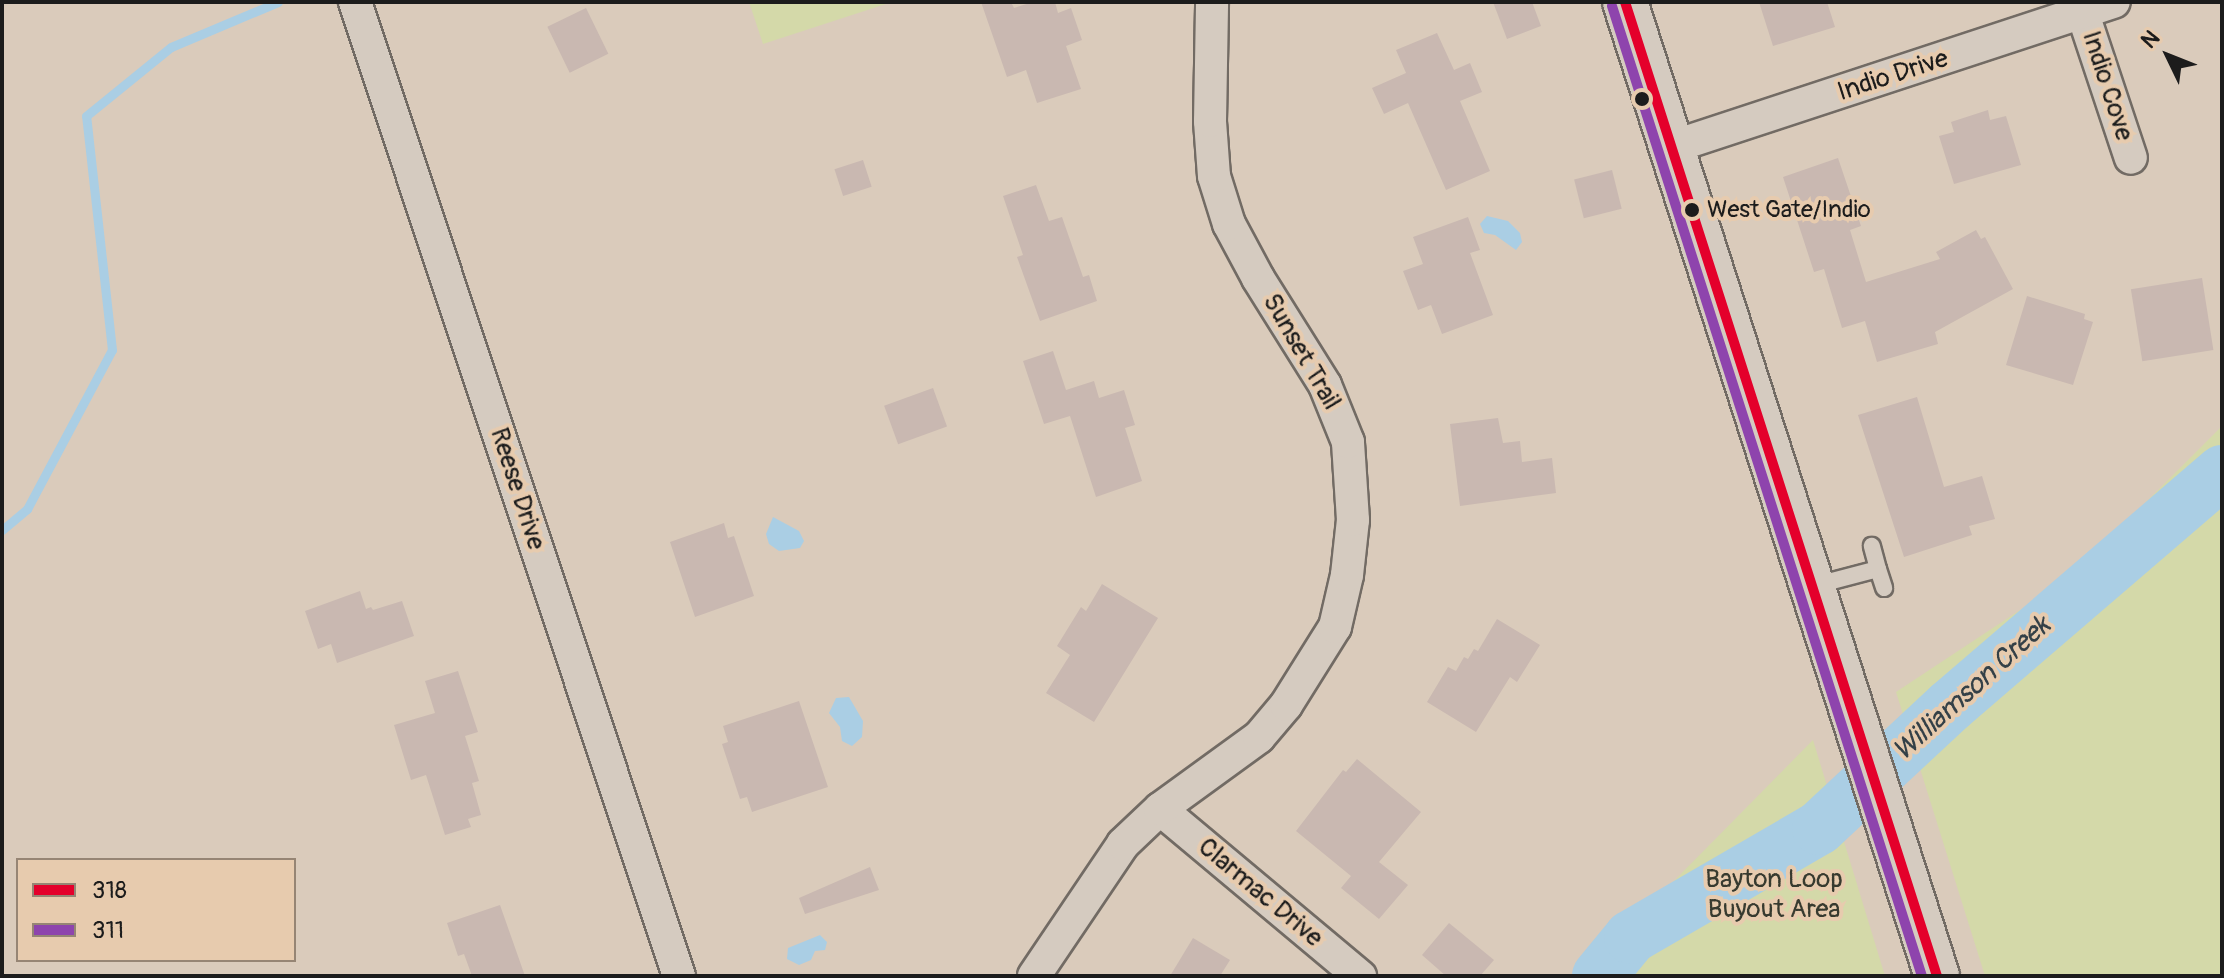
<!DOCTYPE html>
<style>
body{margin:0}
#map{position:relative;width:2224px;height:978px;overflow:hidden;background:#dacbbb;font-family:Pangolin,sans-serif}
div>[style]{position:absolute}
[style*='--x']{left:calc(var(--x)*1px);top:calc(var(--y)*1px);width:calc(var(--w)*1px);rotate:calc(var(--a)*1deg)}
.green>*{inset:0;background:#d4d9a9}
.water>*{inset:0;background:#aacee4}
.stream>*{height:9px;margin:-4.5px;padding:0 4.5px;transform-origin:4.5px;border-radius:4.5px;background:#aacee4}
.river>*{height:54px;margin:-27px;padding:0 27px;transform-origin:27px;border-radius:27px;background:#aacee4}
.building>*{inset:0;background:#c9b8b1;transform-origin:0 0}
.roads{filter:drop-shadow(2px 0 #726b64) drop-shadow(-2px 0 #726b64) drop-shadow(0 2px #726b64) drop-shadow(0 -2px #726b64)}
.lane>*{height:16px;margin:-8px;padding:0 8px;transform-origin:8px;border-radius:8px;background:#d5cbc0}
.street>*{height:32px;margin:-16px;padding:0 16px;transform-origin:16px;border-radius:16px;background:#d5cbc0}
.secondary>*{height:44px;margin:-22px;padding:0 22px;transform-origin:22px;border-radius:22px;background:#d5cbc0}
.bus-1>*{height:10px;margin:-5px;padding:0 5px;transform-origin:5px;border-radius:5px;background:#e4002b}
.bus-2>*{height:10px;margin:-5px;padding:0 5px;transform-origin:5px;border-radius:5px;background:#8e44ad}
.dots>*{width:22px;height:22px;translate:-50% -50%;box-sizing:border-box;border:4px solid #e7cbae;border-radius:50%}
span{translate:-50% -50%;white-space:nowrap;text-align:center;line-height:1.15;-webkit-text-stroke:8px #e7cbae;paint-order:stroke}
.bus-label{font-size:24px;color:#1c1c1c}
.left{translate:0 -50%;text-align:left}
.street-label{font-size:26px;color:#1c1c1c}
.park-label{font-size:26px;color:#373a2f}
.water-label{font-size:28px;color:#344047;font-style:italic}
.frame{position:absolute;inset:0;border:4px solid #1c1c1c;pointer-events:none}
.legend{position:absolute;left:16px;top:858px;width:280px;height:104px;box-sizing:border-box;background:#e7cbae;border:2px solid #968574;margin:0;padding:10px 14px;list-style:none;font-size:24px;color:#1c1c1c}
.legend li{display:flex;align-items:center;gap:16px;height:40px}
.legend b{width:40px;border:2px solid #968574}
.north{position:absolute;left:2128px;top:16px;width:80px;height:80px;-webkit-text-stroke:6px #e7cbae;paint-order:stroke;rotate:313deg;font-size:22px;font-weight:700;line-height:32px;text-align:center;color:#1c1c1c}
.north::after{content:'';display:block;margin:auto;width:28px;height:36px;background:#1c1c1c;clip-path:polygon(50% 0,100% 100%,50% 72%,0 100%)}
</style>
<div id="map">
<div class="green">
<i style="clip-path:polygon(749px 2px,892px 2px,763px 44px)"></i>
<i style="clip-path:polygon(2222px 426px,2222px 976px,1985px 976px,1896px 692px,2073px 575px)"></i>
<i style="clip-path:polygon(1813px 740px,1885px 976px,1580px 976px)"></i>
</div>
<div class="water">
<i style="clip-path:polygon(1487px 216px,1508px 221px,1520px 233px,1522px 242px,1516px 250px,1495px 235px,1484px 233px,1480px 224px)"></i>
<i style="clip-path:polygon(773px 517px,799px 531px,804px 541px,800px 548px,779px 551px,769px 544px,766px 534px)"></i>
<i style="clip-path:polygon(849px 697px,863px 721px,862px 737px,852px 746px,842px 741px,840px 727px,829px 713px,836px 698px)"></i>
<i style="clip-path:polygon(820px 935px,827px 942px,825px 950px,815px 951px,811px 960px,799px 965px,787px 959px,788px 948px)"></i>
</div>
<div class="stream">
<i style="--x:2;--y:530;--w:33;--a:-40"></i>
<i style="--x:27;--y:509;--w:180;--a:-61.9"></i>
<i style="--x:112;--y:350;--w:235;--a:-96.3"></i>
<i style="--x:86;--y:116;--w:109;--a:-39.1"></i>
<i style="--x:171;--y:47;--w:116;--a:-22.8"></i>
</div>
<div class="river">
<i style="--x:1599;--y:976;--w:50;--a:-50.6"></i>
<i style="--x:1631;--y:937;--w:217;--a:-30.1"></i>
<i style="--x:1819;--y:828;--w:179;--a:-43"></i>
<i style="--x:1950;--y:706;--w:359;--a:-40.7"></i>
</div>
<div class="building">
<i style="clip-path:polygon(981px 2px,1011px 2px,1014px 8px,1033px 2px,1055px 2px,1058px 13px,1071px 8px,1082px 40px,1066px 46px,1081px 89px,1037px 103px,1026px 70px,1007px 77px)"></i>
<i style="clip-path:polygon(1493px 2px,1532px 2px,1541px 26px,1507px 39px)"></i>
<i style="clip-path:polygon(1759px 2px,1827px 2px,1835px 27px,1773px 46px)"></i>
<i style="left:586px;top:8px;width:51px;height:43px;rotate:64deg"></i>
<i style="clip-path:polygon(1437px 33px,1454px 70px,1470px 63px,1482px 92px,1460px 101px,1490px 171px,1446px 190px,1408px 103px,1384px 114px,1372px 88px,1406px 73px,1396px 50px)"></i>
<i style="clip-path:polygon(1988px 110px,1990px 120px,2006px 116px,2021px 165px,1954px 184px,1939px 136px,1954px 132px,1951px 122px)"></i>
<i style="clip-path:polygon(1838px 158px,1861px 226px,1850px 230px,1866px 282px,1940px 259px,1936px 252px,1976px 230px,1981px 239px,1985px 237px,2013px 289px,1935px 332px,1938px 344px,1877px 362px,1865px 321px,1842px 328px,1824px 269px,1814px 272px,1783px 177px)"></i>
<i style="left:863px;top:160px;width:28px;height:30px;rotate:72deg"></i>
<i style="left:1612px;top:170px;width:40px;height:39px;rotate:76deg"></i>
<i style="clip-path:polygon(1036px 185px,1049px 221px,1062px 217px,1083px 277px,1089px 275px,1097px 301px,1040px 321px,1017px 257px,1023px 255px,1003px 196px)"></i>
<i style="clip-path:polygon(1468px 217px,1480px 250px,1470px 253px,1493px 315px,1442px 334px,1431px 305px,1418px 310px,1403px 271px,1423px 264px,1413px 237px)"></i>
<i style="left:2202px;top:278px;width:73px;height:72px;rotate:81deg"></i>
<i style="clip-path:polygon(2027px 296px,2085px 314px,2084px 319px,2093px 322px,2073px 385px,2006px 365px)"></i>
<i style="clip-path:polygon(1053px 351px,1066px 390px,1094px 381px,1099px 398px,1124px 390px,1135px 425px,1125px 428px,1142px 481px,1096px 497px,1070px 416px,1044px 424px,1023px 361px)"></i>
<i style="left:933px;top:388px;width:41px;height:52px;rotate:70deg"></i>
<i style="clip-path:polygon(1917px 397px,1944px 487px,1982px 476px,1995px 519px,1969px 526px,1972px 535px,1904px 557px,1858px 415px)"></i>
<i style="clip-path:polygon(1498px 418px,1503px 443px,1520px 441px,1522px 462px,1552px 458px,1556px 493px,1460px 506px,1450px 424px)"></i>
<i style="clip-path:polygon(724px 523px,728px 538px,734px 536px,754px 596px,695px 617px,670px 542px)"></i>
<i style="clip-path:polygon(1102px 584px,1158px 618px,1094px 722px,1046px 693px,1070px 655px,1057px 646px,1081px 607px,1086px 611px)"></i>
<i style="clip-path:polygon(360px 591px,366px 609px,371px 607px,373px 610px,402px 601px,414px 636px,337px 663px,331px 644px,318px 649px,305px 611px)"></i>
<i style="clip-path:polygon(1497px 619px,1540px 645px,1517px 682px,1510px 677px,1476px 732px,1427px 702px,1448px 667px,1456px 671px,1464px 657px,1468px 659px,1474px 649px,1478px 651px)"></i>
<i style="clip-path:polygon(458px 671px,478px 732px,465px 736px,479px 781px,472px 783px,481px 815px,468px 819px,471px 827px,445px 835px,426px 775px,411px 780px,394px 725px,435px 713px,425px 681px)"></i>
<i style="clip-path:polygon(799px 701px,828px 787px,752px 812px,747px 797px,740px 799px,722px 744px,728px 742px,723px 726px)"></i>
<i style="clip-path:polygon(1357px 759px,1421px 812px,1379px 862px,1408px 885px,1379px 919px,1341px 888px,1351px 876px,1296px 831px,1343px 770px,1346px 772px)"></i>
<i style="clip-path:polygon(870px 867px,879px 890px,805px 914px,799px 898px)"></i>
<i style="clip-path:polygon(500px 905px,525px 976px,472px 976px,464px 954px,458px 956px,447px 923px)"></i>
<i style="clip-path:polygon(1449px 923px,1494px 960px,1480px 976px,1446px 976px,1422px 955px)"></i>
<i style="clip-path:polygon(1193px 938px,1230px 960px,1220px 976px,1170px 976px)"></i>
</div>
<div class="roads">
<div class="lane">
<i style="--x:1878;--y:569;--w:20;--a:72"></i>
<i style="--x:1813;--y:586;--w:67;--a:-14.7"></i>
<i style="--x:1878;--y:569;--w:24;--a:-105"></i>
</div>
<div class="street">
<i style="--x:355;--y:2;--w:1026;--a:71.6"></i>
<i style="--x:2079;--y:2;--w:164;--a:71.6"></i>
<i style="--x:1672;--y:147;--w:465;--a:-18.2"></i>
<i style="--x:1160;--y:809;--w:261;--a:39.9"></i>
<i style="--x:1034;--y:976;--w:159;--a:-56"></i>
<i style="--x:1123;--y:844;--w:51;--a:-43.4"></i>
<i style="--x:1160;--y:809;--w:122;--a:-36"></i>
<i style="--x:1259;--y:737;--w:42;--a:-49.8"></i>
<i style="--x:1286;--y:705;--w:92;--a:-57.9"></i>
<i style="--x:1335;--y:627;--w:53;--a:-77"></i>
<i style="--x:1347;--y:575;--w:55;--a:-83.8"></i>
<i style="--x:1353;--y:520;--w:78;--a:-93.7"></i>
<i style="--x:1348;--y:442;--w:61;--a:-112"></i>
<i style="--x:1325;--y:385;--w:126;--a:-122.1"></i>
<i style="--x:1258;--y:278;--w:61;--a:-118.2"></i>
<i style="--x:1229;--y:224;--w:50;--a:-107.4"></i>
<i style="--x:1214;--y:176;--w:55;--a:-94.2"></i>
<i style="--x:1210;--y:121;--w:119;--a:-89"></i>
</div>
<div class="secondary">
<i style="--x:1625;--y:2;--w:1023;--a:72.24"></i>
</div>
</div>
<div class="bus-1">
<i style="--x:1625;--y:2;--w:1023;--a:72.24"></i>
</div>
<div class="bus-2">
<i style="--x:1612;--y:6;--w:1018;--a:72.28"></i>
</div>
<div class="dots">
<i style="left:1642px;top:99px;background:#1c1c1c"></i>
<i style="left:1692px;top:210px;background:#1c1c1c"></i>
</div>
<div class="bus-label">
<span class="left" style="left:1707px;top:210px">West Gate/Indio</span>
</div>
<div class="street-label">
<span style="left:1893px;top:76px;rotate:-18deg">Indio Drive</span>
<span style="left:2107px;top:86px;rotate:72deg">Indio Cove</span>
<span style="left:1301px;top:352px;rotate:60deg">Sunset Trail</span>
<span style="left:517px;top:489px;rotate:72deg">Reese Drive</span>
<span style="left:1260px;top:893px;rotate:40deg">Clarmac Drive</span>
</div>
<div class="park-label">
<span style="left:1774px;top:895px">Bayton Loop<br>Buyout Area</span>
</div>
<div class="water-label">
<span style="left:1972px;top:689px;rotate:-42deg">Williamson Creek</span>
</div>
<div class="frame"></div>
<ul class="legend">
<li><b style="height:10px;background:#e4002b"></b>318</li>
<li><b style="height:10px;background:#8e44ad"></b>311</li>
</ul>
<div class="north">N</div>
</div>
